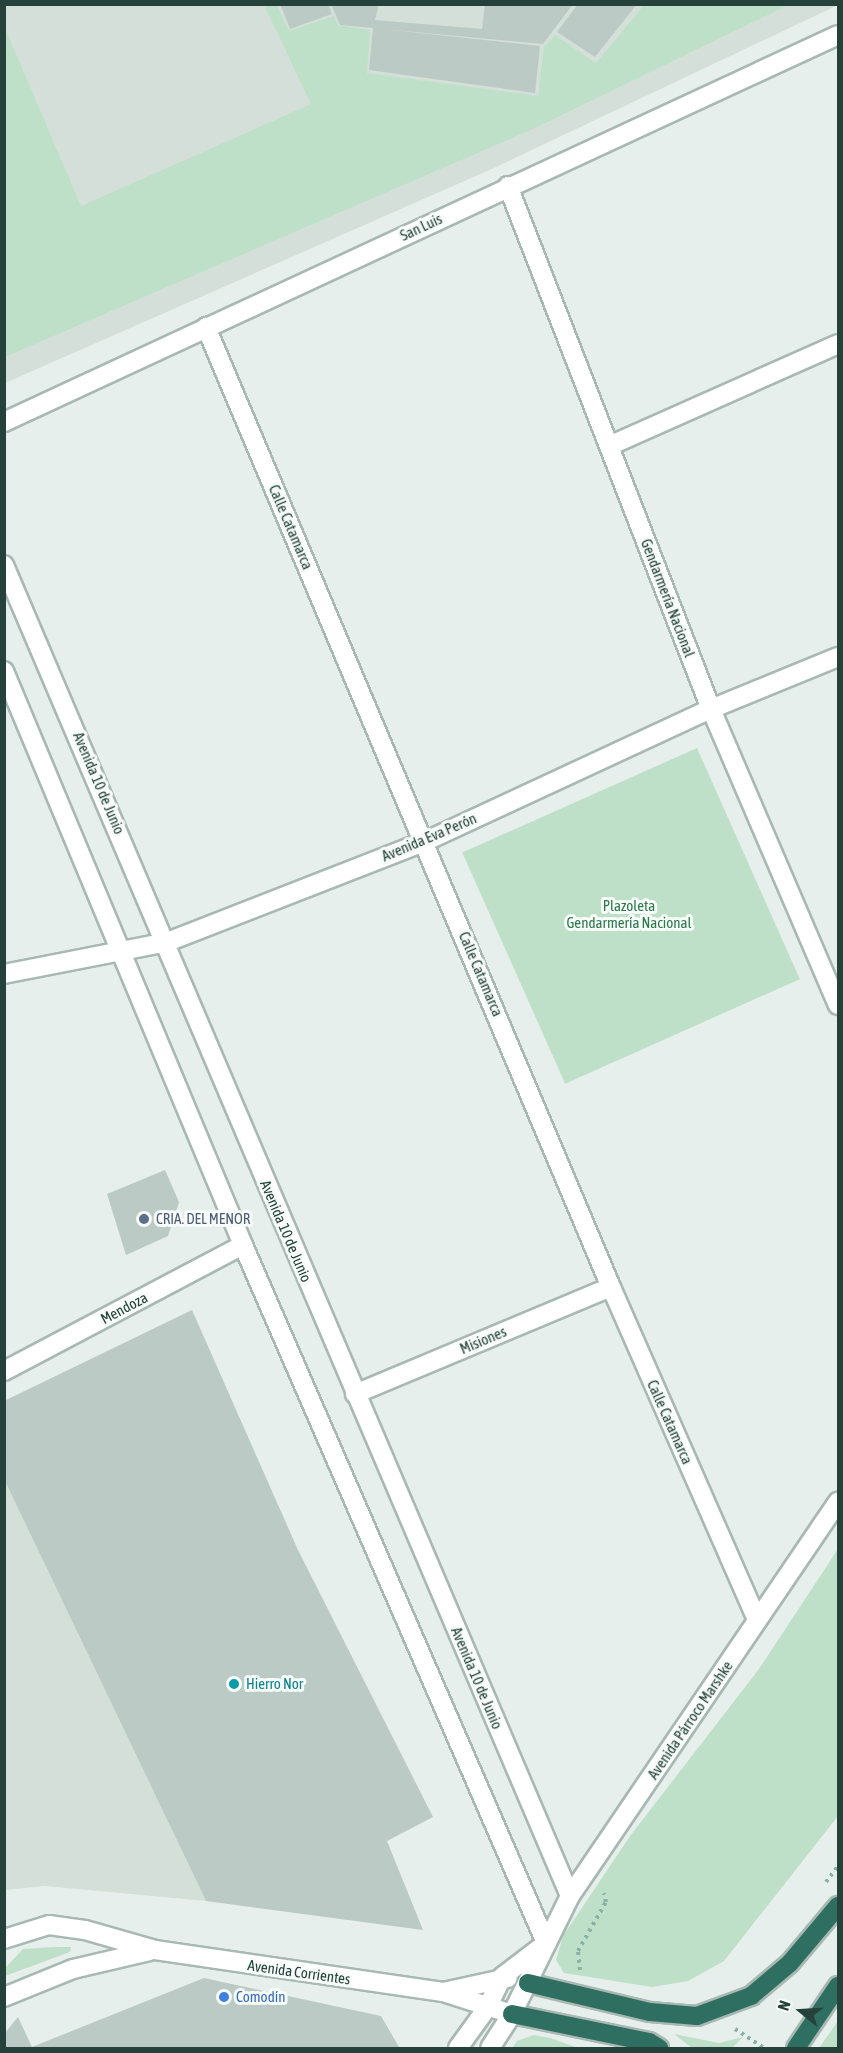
<!DOCTYPE html>
<meta charset="utf-8">
<style>
body{margin:0}
#map{position:relative;width:843px;height:2053px;overflow:hidden;background:#e6efeb;font-family:"Asap Condensed",sans-serif}
div>[style]{position:absolute}
[style*='--x']{left:calc(var(--x)*1px);top:calc(var(--y)*1px);width:calc(var(--w)*1px);rotate:calc(var(--a)*1deg)}
.built>*{inset:0;background:#d4dfda}
.green>*{inset:0;background:#bfe0c8;transform-origin:0 0}
.building>*{inset:0;background:#bbcac4}
.path>*{height:4px;margin-top:-2px;transform-origin:0;background:repeating-linear-gradient(90deg,#86b3a5 0 3px,transparent 0 7.5px)}
.roads{filter:drop-shadow(2px 0 #a8b8b2) drop-shadow(-2px 0 #a8b8b2) drop-shadow(0 2px #a8b8b2) drop-shadow(0 -2px #a8b8b2)}
.street>*{height:18px;margin:-9px;padding:0 9px;transform-origin:9px;border-radius:9px;background:#fff}
.secondary>*{height:18px;margin:-9px;padding:0 9px;transform-origin:9px;border-radius:9px;background:#fff}
.highway>*{height:18px;margin:-9px;padding:0 9px;transform-origin:9px;border-radius:9px;background:#2f6f62}
.dots>*{width:16px;height:16px;translate:-50% -50%;box-sizing:border-box;border:3px solid #f7fbf9;border-radius:50%}
span{translate:-50% -50%;white-space:nowrap;text-align:center;line-height:1.15;-webkit-text-stroke:6px #f7fbf9;paint-order:stroke}
.street-label{font-size:15px;color:#24423a}
.park-label{font-size:15px;color:#2d7a4b}
.service-label{font-size:15px;color:#4e5e75}
.left{translate:0 -50%;text-align:left}
.culture-label{font-size:15px;color:#0d838f}
.shop-label{font-size:15px;color:#366cbe}
.frame{position:absolute;inset:0;border:6px solid #24423a;pointer-events:none}
.north{position:absolute;left:771px;top:1981px;width:60px;height:60px;-webkit-text-stroke:4px #f7fbf9;paint-order:stroke;rotate:288deg;font-size:16px;font-weight:700;line-height:24px;text-align:center;color:#24423a}
.north::after{content:'';display:block;margin:auto;width:21px;height:27px;background:#24423a;clip-path:polygon(50% 0,100% 100%,50% 72%,0 100%)}
</style>
<div id="map">
<div class="built">
<i style="clip-path:polygon(5px 5px,838px 5px,494px 168px,5px 383px)"></i>
<i style="clip-path:polygon(4px 1479px,206px 1901px,45px 1886px,5px 1890px)"></i>
</div>
<div class="green">
<i style="clip-path:polygon(264px 5px,277px 5px,289px 31px,334px 16px,338px 25px,370px 30px,367px 73px,538px 96px,544px 47px,555px 35px,596px 63px,644px 5px,788px 5px,533px 129px,5px 357px,5px 28px,81px 206px,311px 104px)"></i>
<i style="left:697px;top:748px;width:253px;height:257px;rotate:66deg"></i>
<i style="clip-path:polygon(838px 1549px,838px 1816px,724px 1961px,688px 1981px,652px 1987px,564px 1973px,556px 1960px,563px 1936px,630px 1836px,759px 1669px)"></i>
<i style="clip-path:polygon(54px 1947px,71px 1947px,70px 1952px,5px 1976px,5px 1968px,23px 1949px)"></i>
<i style="clip-path:polygon(838px 2021px,838px 2048px,819px 2048px)"></i>
<i style="clip-path:polygon(674px 2034px,719px 2043px,743px 2037px,732px 2048px,692px 2048px)"></i>
<i style="clip-path:polygon(534px 2035px,550px 2038px,578px 2048px,512px 2048px,517px 2041px)"></i>
</div>
<div class="building">
<i style="clip-path:polygon(280px 4px,328px 4px,332px 14px,290px 29px)"></i>
<i style="clip-path:polygon(331px 4px,379px 4px,375px 20px,482px 29px,485px 4px,573px 4px,543px 44px,383px 29px,540px 46px,535px 93px,369px 70px,373px 28px,340px 25px)"></i>
<i style="clip-path:polygon(578px 4px,637px 4px,595px 57px,557px 32px)"></i>
<i style="clip-path:polygon(165px 1170px,179px 1202px,168px 1236px,126px 1255px,107px 1194px)"></i>
<i style="clip-path:polygon(192px 1310px,298px 1550px,433px 1817px,387px 1841px,423px 1930px,206px 1901px,4px 1479px,4px 1401px)"></i>
<i style="clip-path:polygon(204px 1978px,381px 2016px,399px 2047px,4px 2048px,4px 2034px,18px 2017px,32px 2047px)"></i>
</div>
<div class="path">
<i style="--x:826;--y:1882;--w:20;--a:-53"></i>
<i style="--x:580;--y:1970;--w:19;--a:-96"></i>
<i style="--x:578;--y:1951;--w:56;--a:-60.3"></i>
<i style="--x:606;--y:1902;--w:9;--a:-103"></i>
<i style="--x:735;--y:2029;--w:35;--a:33"></i>
</div>
<div class="roads">
<div class="street">
<i style="--x:508;--y:186;--w:561;--a:68.79"></i>
<i style="--x:711;--y:709;--w:322;--a:66.8"></i>
<i style="--x:206;--y:327;--w:1042;--a:67.13"></i>
<i style="--x:611;--y:1287;--w:364;--a:66.3"></i>
<i style="--x:4;--y:422;--w:919;--a:-24.89"></i>
<i style="--x:609;--y:446;--w:251;--a:-24"></i>
<i style="--x:4;--y:974;--w:166;--a:-11.1"></i>
<i style="--x:167;--y:942;--w:278;--a:-21.3"></i>
<i style="--x:426;--y:841;--w:314;--a:-24.9"></i>
<i style="--x:711;--y:709;--w:137;--a:-22.3"></i>
<i style="--x:4;--y:1371;--w:270;--a:-27.8"></i>
<i style="--x:355;--y:1394;--w:277;--a:-22.7"></i>
<i style="--x:570;--y:1896;--w:477;--a:-55.8"></i>
</div>
<div class="secondary">
<i style="--x:4;--y:565;--w:1446;--a:66.96"></i>
<i style="--x:570;--y:1896;--w:131;--a:116.2"></i>
<i style="--x:512;--y:2014;--w:40;--a:122.9"></i>
<i style="--x:4;--y:671;--w:622;--a:67.39"></i>
<i style="--x:243;--y:1245;--w:761;--a:66.53"></i>
<i style="--x:4;--y:1939;--w:47;--a:-17.3"></i>
<i style="--x:49;--y:1925;--w:36;--a:8"></i>
<i style="--x:85;--y:1930;--w:73;--a:15.9"></i>
<i style="--x:155;--y:1950;--w:291;--a:8.3"></i>
<i style="--x:443;--y:1992;--w:72;--a:17.7"></i>
<i style="--x:443;--y:1992;--w:66;--a:-12.2"></i>
<i style="--x:4;--y:1997;--w:74;--a:-22.1"></i>
<i style="--x:73;--y:1969;--w:79;--a:-13.2"></i>
<i style="--x:458;--y:2048;--w:49;--a:-54.1"></i>
<i style="--x:487;--y:2008;--w:34;--a:-64"></i>
<i style="--x:502;--y:1977;--w:54;--a:-37.5"></i>
</div>
<div class="highway">
<i style="--x:528;--y:1983;--w:125;--a:13.4"></i>
<i style="--x:650;--y:2012;--w:47;--a:4.9"></i>
<i style="--x:697;--y:2016;--w:58;--a:-20.3"></i>
<i style="--x:751;--y:1996;--w:51;--a:-40.2"></i>
<i style="--x:790;--y:1963;--w:75;--a:-49.9"></i>
<i style="--x:512;--y:2014;--w:140;--a:11.6"></i>
<i style="--x:649;--y:2042;--w:12;--a:31"></i>
<i style="--x:796;--y:2048;--w:75;--a:-55.9"></i>
</div>
</div>
<div class="dots">
<i style="left:144px;top:1219px;background:#5c6f8a"></i>
<i style="left:234px;top:1684px;background:#0f9aa8"></i>
<i style="left:224px;top:1997px;background:#3f7fe0"></i>
</div>
<div class="street-label">
<span style="left:421px;top:227px;rotate:-25deg">San Luis</span>
<span style="left:291px;top:527px;rotate:67deg">Calle Catamarca</span>
<span style="left:668px;top:598px;rotate:69deg">Gendarmería Nacional</span>
<span style="left:99px;top:783px;rotate:67deg">Avenida 10 de Junio</span>
<span style="left:429px;top:837px;rotate:-23deg">Avenida Eva Perón</span>
<span style="left:481px;top:974px;rotate:67deg">Calle Catamarca</span>
<span style="left:286px;top:1231px;rotate:67deg">Avenida 10 de Junio</span>
<span style="left:124px;top:1308px;rotate:-28deg">Mendoza</span>
<span style="left:483px;top:1340px;rotate:-23deg">Misiones</span>
<span style="left:670px;top:1422px;rotate:66deg">Calle Catamarca</span>
<span style="left:477px;top:1678px;rotate:67deg">Avenida 10 de Junio</span>
<span style="left:690px;top:1720px;rotate:-56deg">Avenida Párroco Marshke</span>
<span style="left:299px;top:1972px;rotate:8deg">Avenida Corrientes</span>
</div>
<div class="park-label">
<span style="left:629px;top:914px">Plazoleta<br>Gendarmería Nacional</span>
</div>
<div class="service-label">
<span class="left" style="left:156px;top:1219px">CRIA. DEL MENOR</span>
</div>
<div class="culture-label">
<span class="left" style="left:246px;top:1684px">Hierro Nor</span>
</div>
<div class="shop-label">
<span class="left" style="left:236px;top:1997px">Comodín</span>
</div>
<div class="frame"></div>
<div class="north">N</div>
</div>
